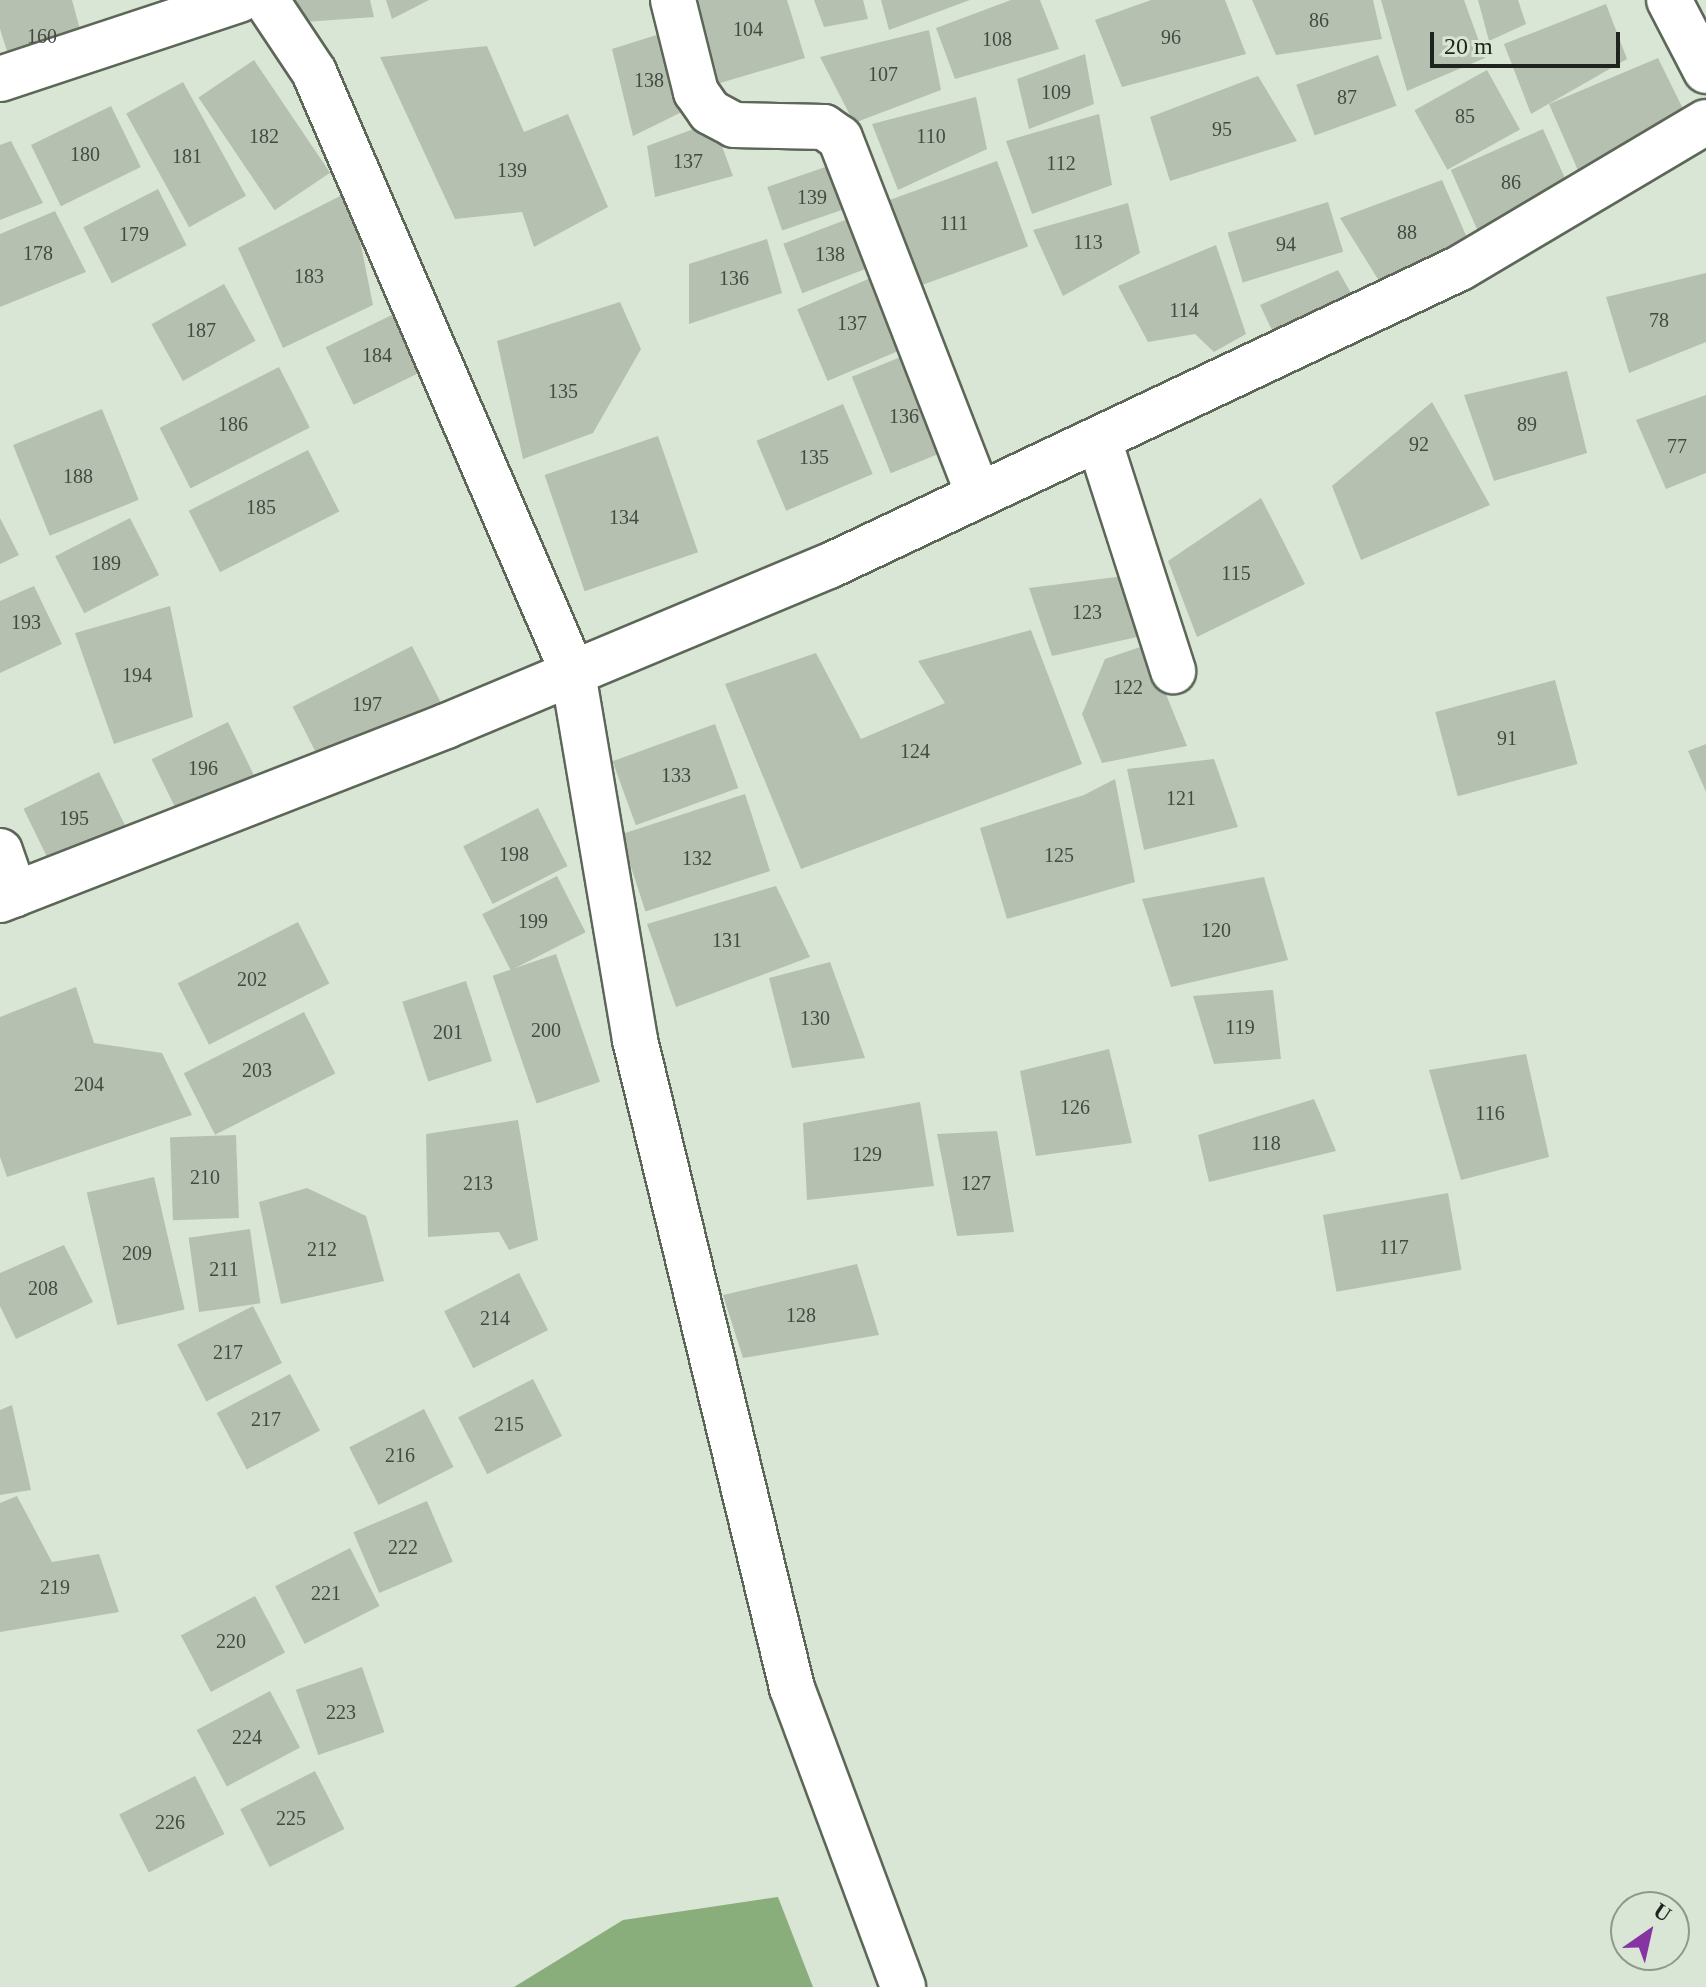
<!DOCTYPE html>
<style>
body{margin:0}
#map{position:relative;width:1706px;height:1987px;overflow:hidden;background:#dae6d5;font-family:"Times New Roman",serif}
div>[style]{position:absolute}
[style*='--x']{left:calc(var(--x)*1px);top:calc(var(--y)*1px);width:calc(var(--w)*1px);rotate:calc(var(--a)*1deg)}
.forest>*{inset:0;background:#8aae7b}
.building>*{inset:0;background:#b5c0b0;transform-origin:0 0}
.roads{filter:drop-shadow(2px 0 #5c6758) drop-shadow(-2px 0 #5c6758) drop-shadow(0 2px #5c6758) drop-shadow(0 -2px #5c6758)}
.minor>*{height:44px;margin:-22px;padding:0 22px;transform-origin:22px;border-radius:22px;background:#fff}
span{translate:-50% -50%;white-space:nowrap;text-align:center;line-height:1.15;-webkit-text-stroke:6px #dae6d5;paint-order:stroke}
.number-label{font-size:20px;color:#444a42}
.number-label span{-webkit-text-stroke-width:0}
.north{position:absolute;left:1610px;top:1891px;width:80px;height:80px;box-sizing:border-box;background:#dae6d5;border:2px solid #8f988b;border-radius:50%;rotate:34deg;font-size:22px;font-weight:700;line-height:32px;text-align:center;color:#1e231d}
.north::after{content:'';display:block;margin:auto;width:28px;height:36px;background:#8734a3;clip-path:polygon(50% 0,100% 100%,50% 72%,0 100%)}
.scale{position:absolute;left:1430px;top:32px;width:190px;height:36px;box-sizing:border-box;border:4px solid #1e231d;border-top:0;padding-left:10px;font-size:24px;line-height:28px;white-space:nowrap;color:#1e231d;-webkit-text-stroke:6px #dae6d5;paint-order:stroke}
</style>
<div id="map">
<div class="forest">
<i style="clip-path:polygon(778px 1897px,813px 1987px,514px 1987px,623px 1920px)"></i>
</div>
<div class="building">
<i style="clip-path:polygon(0 0,72px 0,84px 44px,12px 67px,0 29px)"></i>
<i style="clip-path:polygon(282px 0,370px 0,374px 17px,291px 23px)"></i>
<i style="clip-path:polygon(386px 0,429px 0,392px 19px)"></i>
<i style="clip-path:polygon(695px 0,787px 0,805px 58px,710px 86px)"></i>
<i style="clip-path:polygon(814px 0,863px 0,868px 19px,824px 27px)"></i>
<i style="clip-path:polygon(881px 0,970px 0,889px 30px)"></i>
<i style="clip-path:polygon(1011px 0,1040px 0,1059px 49px,955px 79px,936px 28px)"></i>
<i style="clip-path:polygon(1151px 0,1225px 0,1246px 54px,1122px 87px,1095px 20px)"></i>
<i style="clip-path:polygon(1252px 0,1373px 0,1382px 39px,1276px 55px)"></i>
<i style="clip-path:polygon(1381px 0,1464px 0,1485px 58px,1407px 91px)"></i>
<i style="clip-path:polygon(1478px 0,1518px 0,1526px 24px,1489px 41px)"></i>
<i style="clip-path:polygon(1606px 4px,1627px 59px,1531px 114px,1504px 44px)"></i>
<i style="clip-path:polygon(929px 30px,941px 90px,854px 123px,820px 57px)"></i>
<i style="clip-path:polygon(666px 32px,686px 110px,633px 136px,612px 49px)"></i>
<i style="clip-path:polygon(487px 46px,524px 132px,568px 114px,608px 207px,534px 247px,522px 212px,455px 219px,380px 57px)"></i>
<i style="clip-path:polygon(1085px 54px,1094px 104px,1029px 129px,1017px 79px)"></i>
<i style="left:1378px;top:55px;width:54px;height:87px;rotate:70deg"></i>
<i style="clip-path:polygon(1658px 58px,1688px 119px,1583px 182px,1549px 104px)"></i>
<i style="left:254px;top:60px;width:136px;height:67px;rotate:56deg"></i>
<i style="left:1487px;top:70px;width:68px;height:83px;rotate:61deg"></i>
<i style="clip-path:polygon(1258px 76px,1297px 141px,1170px 181px,1150px 117px)"></i>
<i style="left:183px;top:82px;width:130px;height:65px;rotate:61deg"></i>
<i style="clip-path:polygon(976px 97px,987px 149px,898px 190px,872px 124px)"></i>
<i style="left:111px;top:106px;width:68px;height:89px;rotate:64deg"></i>
<i style="clip-path:polygon(1099px 114px,1112px 185px,1032px 214px,1006px 141px)"></i>
<i style="clip-path:polygon(713px 122px,733px 176px,655px 197px,647px 146px)"></i>
<i style="left:1543px;top:129px;width:69px;height:101px;rotate:66deg"></i>
<i style="clip-path:polygon(11px 141px,43px 203px,0 220px,0 145px)"></i>
<i style="left:997px;top:161px;width:91px;height:126px;rotate:70deg"></i>
<i style="left:840px;top:162px;width:46px;height:77px;rotate:71deg"></i>
<i style="clip-path:polygon(1442px 180px,1471px 247px,1384px 289px,1340px 218px)"></i>
<i style="left:158px;top:189px;width:63px;height:84px;rotate:63deg"></i>
<i style="clip-path:polygon(350px 191px,373px 305px,283px 348px,238px 248px)"></i>
<i style="left:1328px;top:202px;width:52px;height:105px;rotate:73deg"></i>
<i style="clip-path:polygon(1128px 203px,1140px 253px,1063px 296px,1033px 230px)"></i>
<i style="clip-path:polygon(55px 211px,86px 272px,0 307px,0 234px)"></i>
<i style="left:858px;top:215px;width:53px;height:80px;rotate:69deg"></i>
<i style="clip-path:polygon(767px 239px,782px 293px,689px 324px,689px 264px)"></i>
<i style="clip-path:polygon(1216px 245px,1246px 334px,1214px 352px,1195px 334px,1148px 342px,1118px 286px)"></i>
<i style="clip-path:polygon(1338px 270px,1356px 302px,1278px 343px,1260px 305px)"></i>
<i style="clip-path:polygon(1706px 273px,1706px 342px,1629px 373px,1606px 297px)"></i>
<i style="left:880px;top:274px;width:78px;height:90px;rotate:67deg"></i>
<i style="left:224px;top:284px;width:65px;height:83px;rotate:61deg"></i>
<i style="clip-path:polygon(620px 302px,641px 349px,593px 433px,523px 459px,497px 341px)"></i>
<i style="left:402px;top:310px;width:64px;height:85px;rotate:64deg"></i>
<i style="left:913px;top:352px;width:104px;height:66px;rotate:68deg"></i>
<i style="left:279px;top:367px;width:68px;height:134px;rotate:63deg"></i>
<i style="clip-path:polygon(1567px 371px,1587px 453px,1494px 481px,1464px 395px)"></i>
<i style="clip-path:polygon(1706px 395px,1706px 473px,1666px 489px,1636px 420px)"></i>
<i style="clip-path:polygon(1432px 402px,1490px 505px,1361px 560px,1332px 486px)"></i>
<i style="left:843px;top:404px;width:76px;height:94px;rotate:67deg"></i>
<i style="left:102px;top:409px;width:98px;height:96px;rotate:68deg"></i>
<i style="left:658px;top:436px;width:123px;height:120px;rotate:71deg"></i>
<i style="left:308px;top:450px;width:69px;height:134px;rotate:63deg"></i>
<i style="clip-path:polygon(1261px 498px,1305px 584px,1197px 637px,1168px 561px)"></i>
<i style="clip-path:polygon(0 518px,19px 555px,0 564px)"></i>
<i style="left:130px;top:518px;width:64px;height:84px;rotate:63deg"></i>
<i style="clip-path:polygon(1124px 576px,1146px 635px,1052px 656px,1029px 588px)"></i>
<i style="clip-path:polygon(34px 586px,62px 644px,0 673px,0 601px)"></i>
<i style="clip-path:polygon(170px 606px,193px 717px,114px 744px,75px 633px)"></i>
<i style="clip-path:polygon(1031px 630px,1082px 764px,801px 869px,725px 684px,816px 653px,861px 739px,945px 703px,918px 661px)"></i>
<i style="clip-path:polygon(1146px 645px,1187px 746px,1102px 763px,1082px 714px,1105px 659px)"></i>
<i style="left:412px;top:646px;width:70px;height:134px;rotate:63deg"></i>
<i style="left:1555px;top:680px;width:87px;height:124px;rotate:75deg"></i>
<i style="left:228px;top:722px;width:64px;height:85px;rotate:64deg"></i>
<i style="left:715px;top:724px;width:68px;height:109px;rotate:70deg"></i>
<i style="clip-path:polygon(1706px 744px,1706px 792px,1688px 751px)"></i>
<i style="clip-path:polygon(1214px 759px,1238px 827px,1144px 850px,1127px 769px)"></i>
<i style="left:99px;top:772px;width:64px;height:84px;rotate:64deg"></i>
<i style="clip-path:polygon(1115px 779px,1135px 882px,1007px 919px,980px 828px,1084px 795px)"></i>
<i style="left:745px;top:794px;width:81px;height:131px;rotate:72deg"></i>
<i style="left:538px;top:808px;width:65px;height:84px;rotate:63deg"></i>
<i style="left:557px;top:876px;width:63px;height:84px;rotate:63deg"></i>
<i style="clip-path:polygon(1264px 877px,1288px 960px,1171px 987px,1142px 899px)"></i>
<i style="clip-path:polygon(776px 886px,810px 957px,676px 1007px,647px 924px)"></i>
<i style="left:298px;top:922px;width:69px;height:135px;rotate:63deg"></i>
<i style="left:556px;top:954px;width:135px;height:67px;rotate:71deg"></i>
<i style="clip-path:polygon(830px 962px,865px 1058px,792px 1068px,769px 978px)"></i>
<i style="left:466px;top:981px;width:84px;height:67px;rotate:72deg"></i>
<i style="clip-path:polygon(76px 987px,94px 1043px,162px 1053px,192px 1115px,7px 1177px,0 1157px,0 1017px)"></i>
<i style="clip-path:polygon(1273px 990px,1281px 1059px,1214px 1064px,1193px 996px)"></i>
<i style="left:304px;top:1012px;width:69px;height:135px;rotate:63deg"></i>
<i style="clip-path:polygon(1109px 1049px,1132px 1143px,1036px 1156px,1020px 1071px)"></i>
<i style="clip-path:polygon(1526px 1054px,1549px 1157px,1461px 1180px,1429px 1070px)"></i>
<i style="clip-path:polygon(1314px 1099px,1336px 1151px,1209px 1182px,1198px 1135px)"></i>
<i style="clip-path:polygon(920px 1102px,934px 1186px,807px 1200px,803px 1123px)"></i>
<i style="clip-path:polygon(518px 1120px,538px 1240px,509px 1250px,499px 1232px,428px 1237px,426px 1134px)"></i>
<i style="clip-path:polygon(997px 1131px,1014px 1232px,957px 1236px,937px 1134px)"></i>
<i style="left:236px;top:1135px;width:83px;height:66px;rotate:88deg"></i>
<i style="left:154px;top:1177px;width:136px;height:69px;rotate:77deg"></i>
<i style="clip-path:polygon(307px 1188px,366px 1216px,384px 1281px,281px 1304px,259px 1202px)"></i>
<i style="left:1448px;top:1193px;width:78px;height:127px;rotate:80deg"></i>
<i style="left:250px;top:1229px;width:75px;height:62px;rotate:82deg"></i>
<i style="clip-path:polygon(64px 1245px,93px 1302px,16px 1339px,0 1306px,0 1273px)"></i>
<i style="clip-path:polygon(857px 1264px,879px 1335px,743px 1358px,723px 1295px)"></i>
<i style="left:519px;top:1273px;width:64px;height:84px;rotate:63deg"></i>
<i style="left:253px;top:1306px;width:64px;height:85px;rotate:63deg"></i>
<i style="left:290px;top:1374px;width:64px;height:83px;rotate:62deg"></i>
<i style="left:533px;top:1379px;width:64px;height:84px;rotate:63deg"></i>
<i style="clip-path:polygon(12px 1405px,31px 1490px,0 1495px,0 1410px)"></i>
<i style="left:424px;top:1409px;width:65px;height:84px;rotate:63deg"></i>
<i style="clip-path:polygon(17px 1496px,52px 1562px,99px 1554px,119px 1612px,0 1632px,0 1503px)"></i>
<i style="left:427px;top:1501px;width:66px;height:80px;rotate:67deg"></i>
<i style="left:350px;top:1548px;width:65px;height:84px;rotate:63deg"></i>
<i style="left:255px;top:1596px;width:64px;height:84px;rotate:62deg"></i>
<i style="left:362px;top:1667px;width:69px;height:70px;rotate:71deg"></i>
<i style="left:270px;top:1691px;width:64px;height:83px;rotate:62deg"></i>
<i style="left:315px;top:1771px;width:65px;height:84px;rotate:63deg"></i>
<i style="left:195px;top:1776px;width:65px;height:85px;rotate:63deg"></i>
</div>
<div class="roads">
<div class="minor">
<i style="--x:266;--y:0;--w:87;--a:56.3"></i>
<i style="--x:314;--y:72;--w:654;--a:66.69"></i>
<i style="--x:573;--y:673;--w:372;--a:80.4"></i>
<i style="--x:635;--y:1040;--w:667;--a:76.38"></i>
<i style="--x:792;--y:1688;--w:319;--a:69.6"></i>
<i style="--x:673;--y:0;--w:95;--a:76"></i>
<i style="--x:696;--y:92;--w:24;--a:55"></i>
<i style="--x:710;--y:112;--w:27;--a:28"></i>
<i style="--x:734;--y:125;--w:90;--a:1.3"></i>
<i style="--x:824;--y:127;--w:19;--a:35"></i>
<i style="--x:840;--y:138;--w:382;--a:68.8"></i>
<i style="--x:1669;--y:0;--w:80;--a:62.5"></i>
<i style="--x:0;--y:79;--w:252;--a:-18.3"></i>
<i style="--x:1099;--y:440;--w:243;--a:72.2"></i>
<i style="--x:0;--y:851;--w:46;--a:70.8"></i>
<i style="--x:0;--y:900;--w:479;--a:-21.3"></i>
<i style="--x:446;--y:726;--w:415;--a:-22.7"></i>
<i style="--x:829;--y:566;--w:698;--a:-25.28"></i>
<i style="--x:1460;--y:268;--w:286;--a:-30.7"></i>
</div>
</div>
<div class="number-label">
<span style="left:1319px;top:20px">86</span>
<span style="left:748px;top:29px">104</span>
<span style="left:42px;top:36px">160</span>
<span style="left:1171px;top:37px">96</span>
<span style="left:997px;top:39px">108</span>
<span style="left:883px;top:74px">107</span>
<span style="left:649px;top:80px">138</span>
<span style="left:1056px;top:92px">109</span>
<span style="left:1347px;top:97px">87</span>
<span style="left:1465px;top:116px">85</span>
<span style="left:1222px;top:129px">95</span>
<span style="left:264px;top:136px">182</span>
<span style="left:931px;top:136px">110</span>
<span style="left:85px;top:154px">180</span>
<span style="left:187px;top:156px">181</span>
<span style="left:688px;top:161px">137</span>
<span style="left:1061px;top:163px">112</span>
<span style="left:512px;top:170px">139</span>
<span style="left:1511px;top:182px">86</span>
<span style="left:812px;top:197px">139</span>
<span style="left:954px;top:223px">111</span>
<span style="left:1407px;top:232px">88</span>
<span style="left:134px;top:234px">179</span>
<span style="left:1088px;top:242px">113</span>
<span style="left:1286px;top:244px">94</span>
<span style="left:38px;top:253px">178</span>
<span style="left:830px;top:254px">138</span>
<span style="left:309px;top:276px">183</span>
<span style="left:734px;top:278px">136</span>
<span style="left:1184px;top:310px">114</span>
<span style="left:1659px;top:320px">78</span>
<span style="left:852px;top:323px">137</span>
<span style="left:201px;top:330px">187</span>
<span style="left:377px;top:355px">184</span>
<span style="left:563px;top:391px">135</span>
<span style="left:904px;top:416px">136</span>
<span style="left:233px;top:424px">186</span>
<span style="left:1527px;top:424px">89</span>
<span style="left:1419px;top:444px">92</span>
<span style="left:1677px;top:446px">77</span>
<span style="left:814px;top:457px">135</span>
<span style="left:78px;top:476px">188</span>
<span style="left:261px;top:507px">185</span>
<span style="left:624px;top:517px">134</span>
<span style="left:106px;top:563px">189</span>
<span style="left:1236px;top:573px">115</span>
<span style="left:1087px;top:612px">123</span>
<span style="left:26px;top:622px">193</span>
<span style="left:137px;top:675px">194</span>
<span style="left:1128px;top:687px">122</span>
<span style="left:367px;top:704px">197</span>
<span style="left:1507px;top:738px">91</span>
<span style="left:915px;top:751px">124</span>
<span style="left:203px;top:768px">196</span>
<span style="left:676px;top:775px">133</span>
<span style="left:1181px;top:798px">121</span>
<span style="left:74px;top:818px">195</span>
<span style="left:514px;top:854px">198</span>
<span style="left:1059px;top:855px">125</span>
<span style="left:697px;top:858px">132</span>
<span style="left:533px;top:921px">199</span>
<span style="left:1216px;top:930px">120</span>
<span style="left:727px;top:940px">131</span>
<span style="left:252px;top:979px">202</span>
<span style="left:815px;top:1018px">130</span>
<span style="left:1240px;top:1027px">119</span>
<span style="left:546px;top:1030px">200</span>
<span style="left:448px;top:1032px">201</span>
<span style="left:257px;top:1070px">203</span>
<span style="left:89px;top:1084px">204</span>
<span style="left:1075px;top:1107px">126</span>
<span style="left:1490px;top:1113px">116</span>
<span style="left:1266px;top:1143px">118</span>
<span style="left:867px;top:1154px">129</span>
<span style="left:205px;top:1177px">210</span>
<span style="left:478px;top:1183px">213</span>
<span style="left:976px;top:1183px">127</span>
<span style="left:1394px;top:1247px">117</span>
<span style="left:322px;top:1249px">212</span>
<span style="left:137px;top:1253px">209</span>
<span style="left:224px;top:1269px">211</span>
<span style="left:43px;top:1288px">208</span>
<span style="left:801px;top:1315px">128</span>
<span style="left:495px;top:1318px">214</span>
<span style="left:228px;top:1352px">217</span>
<span style="left:266px;top:1419px">217</span>
<span style="left:509px;top:1424px">215</span>
<span style="left:400px;top:1455px">216</span>
<span style="left:403px;top:1547px">222</span>
<span style="left:55px;top:1587px">219</span>
<span style="left:326px;top:1593px">221</span>
<span style="left:231px;top:1641px">220</span>
<span style="left:341px;top:1712px">223</span>
<span style="left:247px;top:1737px">224</span>
<span style="left:291px;top:1818px">225</span>
<span style="left:170px;top:1822px">226</span>
</div>
<div class="north">U</div>
<div class="scale">20 m</div>
</div>
